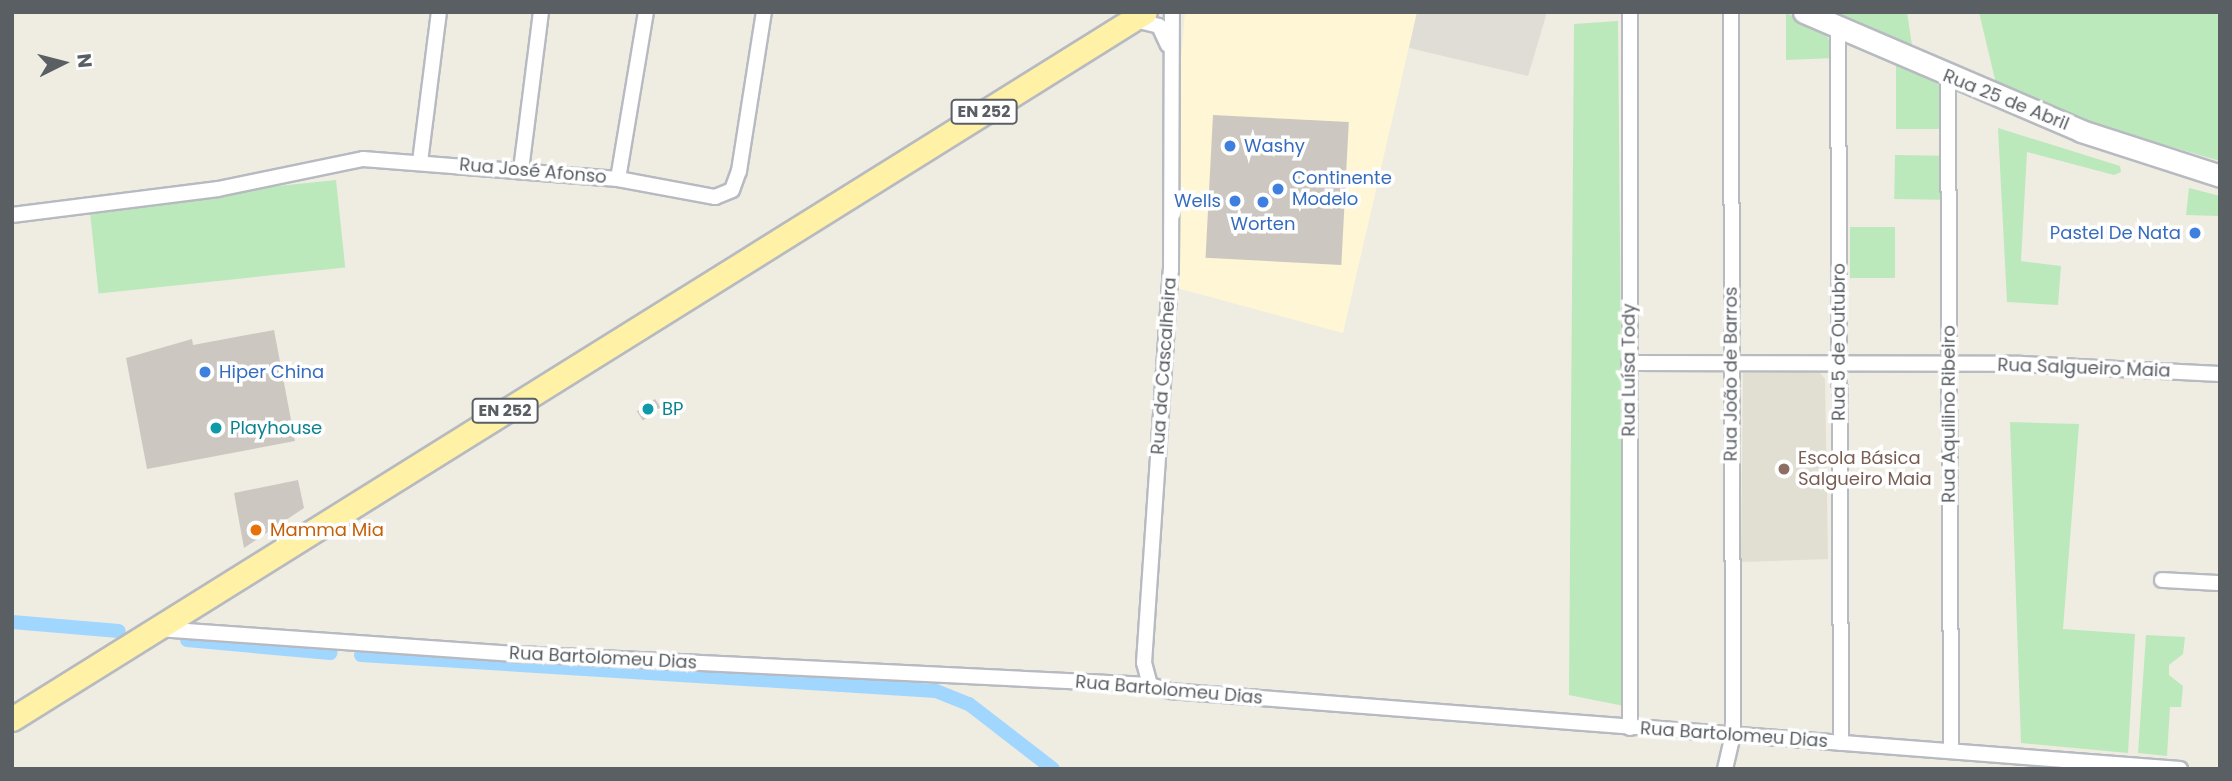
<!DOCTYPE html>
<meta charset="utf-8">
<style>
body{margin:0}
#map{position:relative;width:2232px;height:781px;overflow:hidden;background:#efece2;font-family:Poppins,sans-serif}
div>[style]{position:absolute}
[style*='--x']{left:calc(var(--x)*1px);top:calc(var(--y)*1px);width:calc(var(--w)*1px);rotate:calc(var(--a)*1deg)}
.commercial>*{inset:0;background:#fff6d6}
.industrial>*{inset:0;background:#dfddd6}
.education>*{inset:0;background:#e1ded2}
.green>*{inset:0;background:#bbe9bb;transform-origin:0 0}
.canal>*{height:14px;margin:-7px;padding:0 7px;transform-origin:7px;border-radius:7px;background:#a1d6ff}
.building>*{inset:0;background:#ccc8c1;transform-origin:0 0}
.roads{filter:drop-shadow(2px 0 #b7bac0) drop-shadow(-2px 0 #b7bac0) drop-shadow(0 2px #b7bac0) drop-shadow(0 -2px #b7bac0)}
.street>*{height:14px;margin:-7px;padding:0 7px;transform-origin:7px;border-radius:7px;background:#fff}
.secondary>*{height:21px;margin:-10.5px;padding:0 10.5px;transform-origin:10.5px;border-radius:10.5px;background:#fff}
.primary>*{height:23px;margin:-11.5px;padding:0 11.5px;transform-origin:11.5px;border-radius:11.5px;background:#fff1a6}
.dots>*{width:19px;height:19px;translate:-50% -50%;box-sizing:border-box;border:4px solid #fff;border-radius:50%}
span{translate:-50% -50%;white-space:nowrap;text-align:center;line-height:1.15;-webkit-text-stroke:7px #fff;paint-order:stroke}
.shield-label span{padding:2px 5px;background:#fff;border:2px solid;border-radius:5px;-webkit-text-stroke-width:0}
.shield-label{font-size:16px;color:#5a5f64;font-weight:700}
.street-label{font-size:18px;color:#5a5f64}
.shop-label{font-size:18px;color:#366cbe}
.left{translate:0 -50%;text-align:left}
.right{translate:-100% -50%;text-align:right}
.culture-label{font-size:18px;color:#0d838f}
.education-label{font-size:18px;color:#785e54}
.food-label{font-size:18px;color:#c56008}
.frame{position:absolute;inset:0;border:14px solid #5a5f64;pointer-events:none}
.north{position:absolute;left:28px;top:28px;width:70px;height:70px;-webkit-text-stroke:5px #fff;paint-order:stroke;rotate:84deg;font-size:19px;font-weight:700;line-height:28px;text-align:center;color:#5a5f64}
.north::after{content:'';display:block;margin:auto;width:24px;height:32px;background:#5a5f64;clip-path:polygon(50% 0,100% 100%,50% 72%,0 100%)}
</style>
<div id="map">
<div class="commercial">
<i style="clip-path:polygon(1185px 12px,1417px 12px,1343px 333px,1162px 284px)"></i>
</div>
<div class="industrial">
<i style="clip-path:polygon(1417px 12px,1547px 12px,1528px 76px,1409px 48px)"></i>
</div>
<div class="education">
<i style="clip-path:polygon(1743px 373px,1820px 373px,1825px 379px,1828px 559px,1741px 562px)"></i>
</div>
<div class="green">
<i style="clip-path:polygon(1827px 12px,1907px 12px,1913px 52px)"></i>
<i style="clip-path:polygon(1979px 12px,2220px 12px,2220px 161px,2053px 112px,1997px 88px)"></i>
<i style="clip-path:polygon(1786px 13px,1827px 33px,1833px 58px,1786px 60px)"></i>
<i style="clip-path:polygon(1618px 21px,1624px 697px,1624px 706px,1569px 695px,1574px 24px)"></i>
<i style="clip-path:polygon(1896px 64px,1940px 85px,1940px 129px,1896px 129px)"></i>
<i style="clip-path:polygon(1998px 128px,2120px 166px,2121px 172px,2114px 175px,2027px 152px,2021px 261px,2061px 266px,2058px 305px,2007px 302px)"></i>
<i style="left:1895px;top:155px;width:47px;height:44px;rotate:1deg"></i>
<i style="left:336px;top:180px;width:88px;height:248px;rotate:84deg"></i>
<i style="clip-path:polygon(2189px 188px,2220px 196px,2219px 216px,2186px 215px)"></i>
<i style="left:1850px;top:227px;width:45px;height:51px"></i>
<i style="clip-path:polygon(2010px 422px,2079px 424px,2063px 629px,2135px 634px,2128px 753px,2021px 743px)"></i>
<i style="clip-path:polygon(2146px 635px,2185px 637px,2183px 654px,2169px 665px,2169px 675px,2183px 686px,2181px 707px,2170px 707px,2167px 756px,2138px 753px)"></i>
</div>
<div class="canal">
<i style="--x:12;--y:622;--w:107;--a:4.8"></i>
<i style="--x:187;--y:640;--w:144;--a:5.2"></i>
<i style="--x:361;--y:655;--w:576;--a:3.58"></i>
<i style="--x:936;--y:691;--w:35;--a:22"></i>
<i style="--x:969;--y:704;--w:106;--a:37.7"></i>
</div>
<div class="building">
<i style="left:1213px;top:115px;width:136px;height:143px;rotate:3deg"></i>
<i style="clip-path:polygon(274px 330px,295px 441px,147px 469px,126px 358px,192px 339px,193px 345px)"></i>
<i style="left:655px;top:399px;width:11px;height:22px;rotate:56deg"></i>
<i style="clip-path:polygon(298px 480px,304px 508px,244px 548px,234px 493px)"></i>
</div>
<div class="roads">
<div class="street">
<i style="--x:1135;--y:20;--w:25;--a:14"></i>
<i style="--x:1159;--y:26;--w:21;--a:65"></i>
<i style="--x:1838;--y:26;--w:717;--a:89.76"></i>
<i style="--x:1948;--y:77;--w:674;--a:89.74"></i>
<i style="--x:420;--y:162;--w:151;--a:-82.8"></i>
<i style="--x:521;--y:170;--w:159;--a:-82.8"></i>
<i style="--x:618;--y:179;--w:169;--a:-80.5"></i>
<i style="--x:12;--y:215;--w:208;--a:-7.2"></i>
<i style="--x:218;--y:189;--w:148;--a:-11.7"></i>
<i style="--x:363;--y:159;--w:256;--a:4.5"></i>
<i style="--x:618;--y:179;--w:99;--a:10.5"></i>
<i style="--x:715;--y:197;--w:18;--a:-22"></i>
<i style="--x:732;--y:190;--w:20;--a:-70"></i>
<i style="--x:739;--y:171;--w:161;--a:-81.1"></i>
<i style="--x:1629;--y:363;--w:392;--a:0.1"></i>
<i style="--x:2021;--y:364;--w:199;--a:2.9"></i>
<i style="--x:2162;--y:580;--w:58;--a:3"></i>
<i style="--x:158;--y:629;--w:361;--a:4"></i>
<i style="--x:518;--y:654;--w:633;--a:2.81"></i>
<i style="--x:1150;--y:685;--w:21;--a:17"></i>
<i style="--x:1170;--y:691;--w:1013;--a:4.42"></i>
<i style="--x:1150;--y:685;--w:23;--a:-105"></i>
<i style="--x:1144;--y:663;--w:394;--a:-86.1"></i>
<i style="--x:1171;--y:270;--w:258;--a:-89.8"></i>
<i style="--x:1630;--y:728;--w:716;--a:-90"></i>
<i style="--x:1725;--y:769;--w:35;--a:-77"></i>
<i style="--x:1733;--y:735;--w:723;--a:-90.16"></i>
</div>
<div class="secondary">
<i style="--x:1804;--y:12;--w:301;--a:23.2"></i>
<i style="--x:2081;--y:131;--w:146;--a:17.9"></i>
</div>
<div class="primary">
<i style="--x:12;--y:719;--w:1335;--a:-31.96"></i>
</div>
</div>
<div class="dots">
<i style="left:1230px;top:146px;background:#3f7fe0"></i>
<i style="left:1278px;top:189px;background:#3f7fe0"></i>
<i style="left:1235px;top:201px;background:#3f7fe0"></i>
<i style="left:1263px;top:202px;background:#3f7fe0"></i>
<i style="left:2195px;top:233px;background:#3f7fe0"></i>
<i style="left:205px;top:372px;background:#3f7fe0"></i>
<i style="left:648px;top:409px;background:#0f9aa8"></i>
<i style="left:216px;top:428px;background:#0f9aa8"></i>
<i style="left:1784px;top:469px;background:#8d6e63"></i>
<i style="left:256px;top:530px;background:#e8710a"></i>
</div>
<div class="shield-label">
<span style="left:984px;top:112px">EN 252</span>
<span style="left:505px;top:411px">EN 252</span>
</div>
<div class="street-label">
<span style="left:2006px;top:100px;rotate:22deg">Rua 25 de Abril</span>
<span style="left:533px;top:171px;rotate:5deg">Rua José Afonso</span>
<span style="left:1839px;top:342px;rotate:-90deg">Rua 5 de Outubro</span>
<span style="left:1164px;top:366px;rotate:-86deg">Rua da Cascalheira</span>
<span style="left:2084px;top:368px;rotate:2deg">Rua Salgueiro Maia</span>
<span style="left:1629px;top:370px;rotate:-90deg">Rua Luísa Tody</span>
<span style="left:1731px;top:374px;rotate:-90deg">Rua João de Barros</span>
<span style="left:1949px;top:414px;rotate:-90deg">Rua Aquilino Ribeiro</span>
<span style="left:603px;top:658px;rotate:3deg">Rua Bartolomeu Dias</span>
<span style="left:1169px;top:690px;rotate:5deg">Rua Bartolomeu Dias</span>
<span style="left:1734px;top:735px;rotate:4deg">Rua Bartolomeu Dias</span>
</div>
<div class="shop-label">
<span class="left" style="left:1244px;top:146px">Washy</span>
<span class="left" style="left:1292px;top:189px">Continente<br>Modelo</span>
<span class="right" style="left:1221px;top:201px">Wells</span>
<span style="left:1263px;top:224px">Worten</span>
<span class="right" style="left:2181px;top:233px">Pastel De Nata</span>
<span class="left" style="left:219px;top:372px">Hiper China</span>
</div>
<div class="culture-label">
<span class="left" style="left:662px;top:409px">BP</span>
<span class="left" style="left:230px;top:428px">Playhouse</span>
</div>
<div class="education-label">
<span class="left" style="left:1798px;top:469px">Escola Básica<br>Salgueiro Maia</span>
</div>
<div class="food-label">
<span class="left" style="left:270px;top:530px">Mamma Mia</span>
</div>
<div class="frame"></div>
<div class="north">N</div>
</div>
